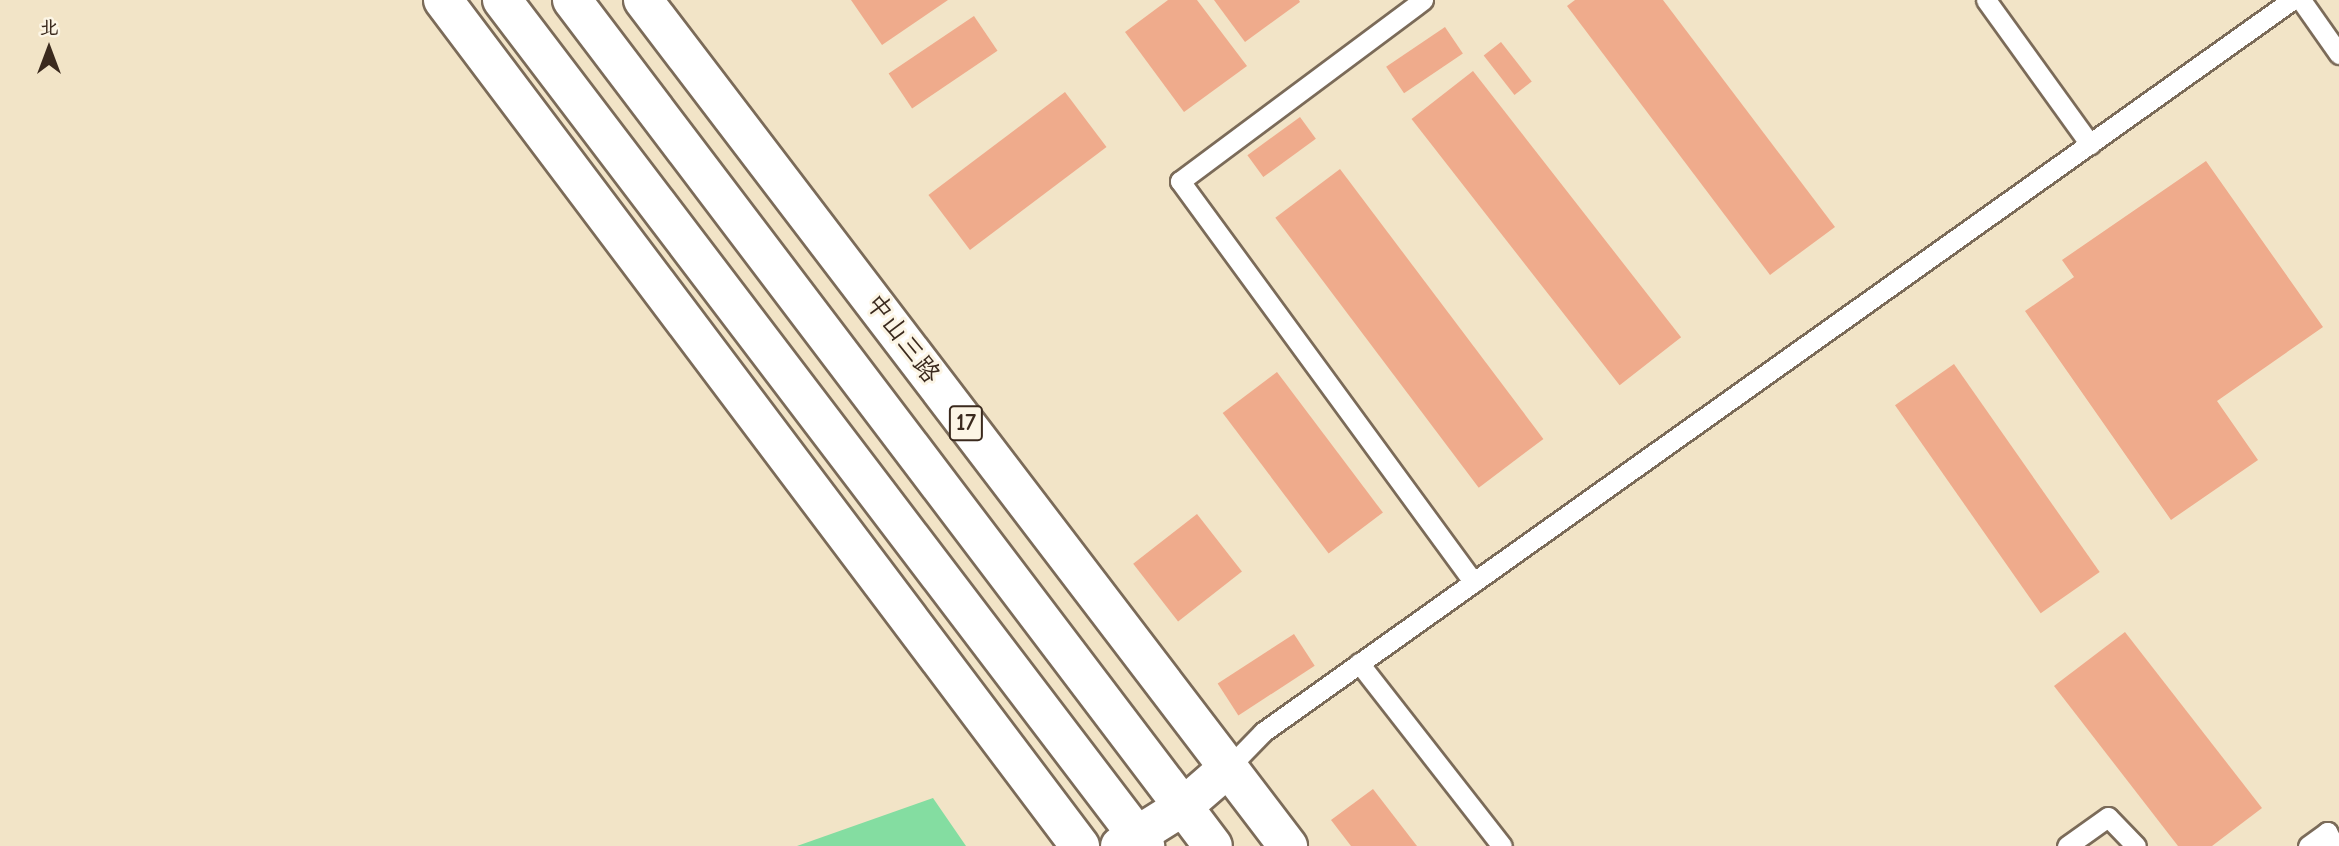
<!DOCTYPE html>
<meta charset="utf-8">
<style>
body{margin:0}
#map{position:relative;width:2339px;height:846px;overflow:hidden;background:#f2e4c7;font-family:"Comic Neue","LXGW WenKai TC",sans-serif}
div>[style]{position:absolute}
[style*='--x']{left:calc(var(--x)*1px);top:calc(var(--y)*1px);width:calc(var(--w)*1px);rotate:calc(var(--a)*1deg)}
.green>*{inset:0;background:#84dda1}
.building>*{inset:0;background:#efab8c;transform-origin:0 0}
.roads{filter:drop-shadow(2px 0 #7b6b59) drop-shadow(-2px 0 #7b6b59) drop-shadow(0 2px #7b6b59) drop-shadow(0 -2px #7b6b59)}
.service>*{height:19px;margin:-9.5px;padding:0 9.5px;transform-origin:9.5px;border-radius:9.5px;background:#fff}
.tertiary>*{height:38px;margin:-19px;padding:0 19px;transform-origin:19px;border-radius:19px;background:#fff}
.primary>*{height:38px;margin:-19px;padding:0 19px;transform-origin:19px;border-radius:19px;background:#fff}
span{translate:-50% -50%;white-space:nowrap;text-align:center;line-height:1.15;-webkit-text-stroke:6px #fcf5e5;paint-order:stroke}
.shield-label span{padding:2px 5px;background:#fcf5e5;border:2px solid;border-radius:5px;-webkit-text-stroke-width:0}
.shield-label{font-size:24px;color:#3b2a1e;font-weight:700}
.street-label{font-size:26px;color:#3b2a1e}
.north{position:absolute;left:14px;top:14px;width:70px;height:70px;-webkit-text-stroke:5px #fcf5e5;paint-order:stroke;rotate:0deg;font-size:19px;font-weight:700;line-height:28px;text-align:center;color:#3b2a1e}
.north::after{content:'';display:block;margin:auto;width:24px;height:32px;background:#3b2a1e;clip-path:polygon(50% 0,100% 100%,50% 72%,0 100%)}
</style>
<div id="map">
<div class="green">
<i style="clip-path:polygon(933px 798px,966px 846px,797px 846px)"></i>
</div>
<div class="building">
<i style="clip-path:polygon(851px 0,948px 0,882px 45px)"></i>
<i style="clip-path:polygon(1168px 0,1197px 0,1247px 66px,1184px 112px,1125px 32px)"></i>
<i style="clip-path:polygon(1214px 0,1299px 0,1300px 2px,1245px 42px)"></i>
<i style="clip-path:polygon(1575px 0,1663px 0,1835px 227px,1770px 275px,1567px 6px)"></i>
<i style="left:974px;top:16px;width:42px;height:103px;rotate:56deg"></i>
<i style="left:1445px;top:27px;width:32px;height:71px;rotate:56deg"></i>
<i style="left:1501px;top:42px;width:50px;height:22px;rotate:52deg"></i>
<i style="left:1473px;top:71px;width:338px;height:78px;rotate:52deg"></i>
<i style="left:1065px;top:92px;width:69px;height:171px;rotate:53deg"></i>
<i style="left:1300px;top:117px;width:27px;height:65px;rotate:54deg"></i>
<i style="clip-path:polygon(2206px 161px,2323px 327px,2217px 401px,2258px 460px,2171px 520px,2025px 311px,2074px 277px,2062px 260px)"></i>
<i style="left:1340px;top:169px;width:338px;height:81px;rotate:53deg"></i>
<i style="left:1954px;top:364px;width:254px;height:72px;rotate:55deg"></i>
<i style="left:1277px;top:372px;width:176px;height:68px;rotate:53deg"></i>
<i style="left:1197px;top:514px;width:73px;height:81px;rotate:52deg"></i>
<i style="clip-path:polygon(2125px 632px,2262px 808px,2212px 846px,2178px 846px,2054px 686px)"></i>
<i style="left:1294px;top:634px;width:38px;height:91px;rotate:57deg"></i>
<i style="clip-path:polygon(1373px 789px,1417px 846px,1351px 846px,1331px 820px)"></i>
</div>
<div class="roads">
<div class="service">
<i style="--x:1423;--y:0;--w:303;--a:143.3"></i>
<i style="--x:1180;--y:181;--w:497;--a:53.8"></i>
<i style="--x:1986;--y:0;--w:178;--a:54.2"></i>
<i style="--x:2301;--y:0;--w:66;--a:54.9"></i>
<i style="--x:1359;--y:663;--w:232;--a:52"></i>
<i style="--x:1229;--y:767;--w:49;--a:-45.8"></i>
<i style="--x:1263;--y:732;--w:1263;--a:-35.43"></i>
<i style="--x:2067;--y:846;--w:50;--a:-35.3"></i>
<i style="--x:2108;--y:817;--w:40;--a:46"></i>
<i style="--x:2308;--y:846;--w:24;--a:-36"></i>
<i style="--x:2327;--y:832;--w:16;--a:60"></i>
</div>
<div class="tertiary">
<i style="--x:1120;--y:846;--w:75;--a:-32"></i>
<i style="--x:1184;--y:806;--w:60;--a:-40.9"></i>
</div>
<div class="primary">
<i style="--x:443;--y:0;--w:1059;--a:53.02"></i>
<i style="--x:502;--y:0;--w:1063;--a:52.76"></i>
<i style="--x:572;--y:0;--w:1061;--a:52.85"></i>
<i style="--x:643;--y:0;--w:1064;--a:52.68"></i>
</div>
</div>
<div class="shield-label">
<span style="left:966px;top:423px">17</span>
</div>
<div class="street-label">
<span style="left:902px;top:339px;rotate:53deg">中山三路</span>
</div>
<div class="north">北</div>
</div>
